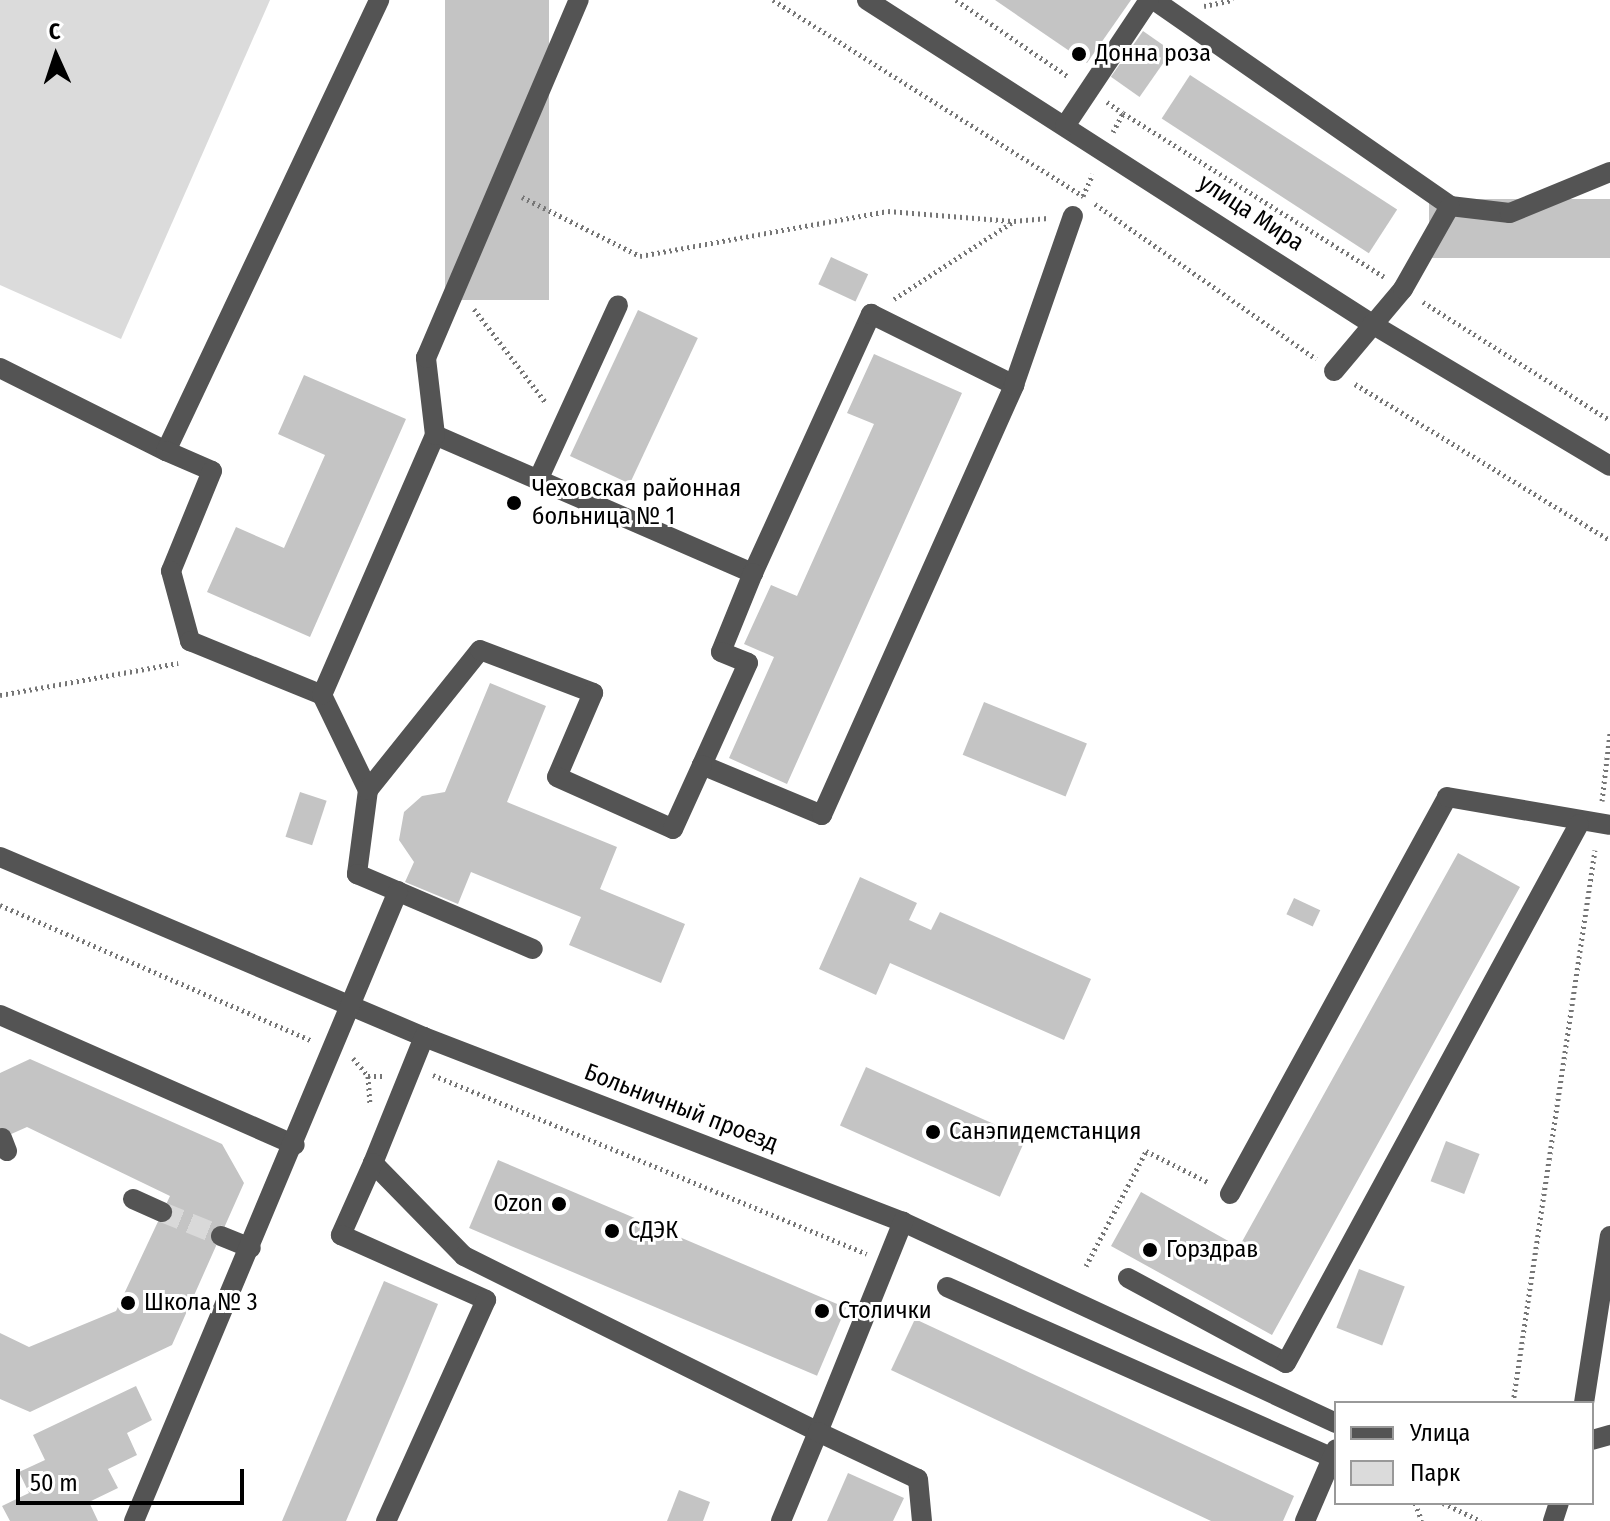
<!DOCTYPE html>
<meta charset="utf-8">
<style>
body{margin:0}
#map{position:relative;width:1610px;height:1521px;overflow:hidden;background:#fff;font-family:"Fira Sans Condensed",sans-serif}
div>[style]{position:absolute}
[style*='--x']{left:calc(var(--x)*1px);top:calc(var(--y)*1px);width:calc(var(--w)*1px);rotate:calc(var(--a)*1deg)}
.green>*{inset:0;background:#dbdbdb}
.building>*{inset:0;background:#c4c4c4;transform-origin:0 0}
.minor-tunnel>*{height:20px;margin-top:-10px;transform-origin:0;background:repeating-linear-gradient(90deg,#d9d9d9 0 20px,transparent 0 30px)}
.path>*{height:5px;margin-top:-2.5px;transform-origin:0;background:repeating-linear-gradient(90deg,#767676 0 2px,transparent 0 6px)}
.minor>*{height:20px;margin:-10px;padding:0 10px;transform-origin:10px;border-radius:10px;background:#545454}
.dots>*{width:22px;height:22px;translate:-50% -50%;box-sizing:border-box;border:4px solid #fff;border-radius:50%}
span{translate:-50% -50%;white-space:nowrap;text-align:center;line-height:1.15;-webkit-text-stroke:6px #fff;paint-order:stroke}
.poi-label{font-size:24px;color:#000}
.left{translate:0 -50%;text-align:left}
.right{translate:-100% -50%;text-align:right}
.street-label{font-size:24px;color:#000}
.legend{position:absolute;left:1334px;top:1401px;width:260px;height:104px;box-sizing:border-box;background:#fff;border:2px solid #999;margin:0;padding:10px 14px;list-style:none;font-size:24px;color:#000}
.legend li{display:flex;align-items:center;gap:16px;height:40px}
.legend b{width:40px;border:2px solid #999}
.north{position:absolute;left:16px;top:16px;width:80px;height:80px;-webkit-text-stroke:6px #fff;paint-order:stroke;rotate:357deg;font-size:22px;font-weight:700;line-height:32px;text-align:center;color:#000}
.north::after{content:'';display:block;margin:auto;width:28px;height:36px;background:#000;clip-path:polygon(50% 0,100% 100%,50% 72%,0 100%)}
.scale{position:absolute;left:16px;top:1469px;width:228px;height:36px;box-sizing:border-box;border:4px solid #000;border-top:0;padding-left:10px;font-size:24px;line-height:28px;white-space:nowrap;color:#000;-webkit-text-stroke:6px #fff;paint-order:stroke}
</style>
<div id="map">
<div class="green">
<i style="clip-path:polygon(0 0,270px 0,121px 339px,0 285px)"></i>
</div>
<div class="building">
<i style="left:445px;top:0;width:104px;height:300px"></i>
<i style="clip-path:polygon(995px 0,1131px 0,1087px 63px)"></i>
<i style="left:1143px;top:31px;width:35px;height:56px;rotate:35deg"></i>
<i style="left:1190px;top:75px;width:247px;height:52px;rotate:33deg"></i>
<i style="left:1610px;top:199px;width:59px;height:181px;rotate:90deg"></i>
<i style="left:831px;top:257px;width:41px;height:30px;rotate:25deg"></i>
<i style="left:638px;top:310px;width:66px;height:161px;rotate:25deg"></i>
<i style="clip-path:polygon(874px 354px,962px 393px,787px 784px,729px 758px,774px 657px,744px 644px,771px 585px,797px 596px,874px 424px,847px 413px)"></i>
<i style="clip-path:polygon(304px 375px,406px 419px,310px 637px,207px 592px,236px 527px,284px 548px,325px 455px,278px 434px)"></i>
<i style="clip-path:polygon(490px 683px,546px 706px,507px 802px,617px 847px,600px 889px,685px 924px,661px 983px,569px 945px,581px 917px,471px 872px,458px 904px,405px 882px,414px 862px,399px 840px,404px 812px,422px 796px,445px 792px)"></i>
<i style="left:984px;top:702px;width:111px;height:57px;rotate:22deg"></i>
<i style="left:300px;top:792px;width:28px;height:47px;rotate:18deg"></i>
<i style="clip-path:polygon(1458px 853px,1520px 887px,1272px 1335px,1111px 1246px,1141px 1192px,1239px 1247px)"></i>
<i style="clip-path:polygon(860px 877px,917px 903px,909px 920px,931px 930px,940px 912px,1091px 979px,1064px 1040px,890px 963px,876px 995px,819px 969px)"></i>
<i style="left:1294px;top:898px;width:29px;height:18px;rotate:25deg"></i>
<i style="clip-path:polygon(30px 1059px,222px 1144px,244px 1183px,172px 1345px,30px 1412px,0 1399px,0 1333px,29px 1347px,116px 1311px,170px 1196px,27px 1127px,0 1139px,0 1073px)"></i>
<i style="left:866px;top:1067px;width:175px;height:64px;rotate:24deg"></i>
<i style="left:1446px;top:1141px;width:36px;height:43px;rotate:21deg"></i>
<i style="left:498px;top:1160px;width:378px;height:74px;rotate:23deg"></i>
<i style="left:1359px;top:1269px;width:49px;height:63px;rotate:21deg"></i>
<i style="clip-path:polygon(384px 1281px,438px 1304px,407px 1379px,346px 1521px,282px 1521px)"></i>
<i style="clip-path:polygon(915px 1319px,1294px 1496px,1283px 1521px,1211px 1521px,891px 1370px)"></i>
<i style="clip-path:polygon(136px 1386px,152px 1420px,127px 1433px,137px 1455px,108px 1469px,118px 1488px,89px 1502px,98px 1521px,10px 1521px,2px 1506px,29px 1493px,19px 1472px,45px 1460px,33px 1435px)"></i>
<i style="clip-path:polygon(848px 1473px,904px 1498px,893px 1521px,827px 1521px)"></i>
<i style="clip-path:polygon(679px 1490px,710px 1502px,703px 1521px,667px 1521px)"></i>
</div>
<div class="minor-tunnel">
<i style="--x:162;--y:1212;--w:64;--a:22.1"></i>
</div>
<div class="path">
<i style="--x:773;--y:0;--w:367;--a:32.3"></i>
<i style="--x:1083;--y:196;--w:24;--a:-66"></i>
<i style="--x:956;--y:0;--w:137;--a:34.3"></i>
<i style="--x:1204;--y:6;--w:30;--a:-12"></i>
<i style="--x:1107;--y:102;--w:19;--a:35"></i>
<i style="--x:1113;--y:132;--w:21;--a:-62"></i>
<i style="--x:1123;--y:113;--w:308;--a:32.1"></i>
<i style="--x:522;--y:197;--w:132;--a:26.6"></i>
<i style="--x:640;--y:256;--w:252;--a:-10.3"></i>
<i style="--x:888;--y:211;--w:125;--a:4.6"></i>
<i style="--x:1095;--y:204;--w:270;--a:35"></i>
<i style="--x:894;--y:299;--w:143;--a:-33"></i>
<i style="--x:1014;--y:221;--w:34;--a:-5"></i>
<i style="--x:1423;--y:302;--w:221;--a:32.3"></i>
<i style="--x:474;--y:309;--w:118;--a:52.5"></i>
<i style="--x:1355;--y:384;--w:299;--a:31.5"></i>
<i style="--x:0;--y:695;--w:181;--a:-10.2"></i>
<i style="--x:1602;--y:801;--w:68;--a:-83.3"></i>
<i style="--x:0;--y:905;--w:339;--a:23.5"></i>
<i style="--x:353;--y:1058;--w:23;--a:50"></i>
<i style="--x:368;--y:1076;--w:15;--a:0"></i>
<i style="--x:433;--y:1075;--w:469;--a:22.4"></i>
<i style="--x:368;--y:1076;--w:27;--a:86"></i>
<i style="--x:1086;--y:1266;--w:130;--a:-62.4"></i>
<i style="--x:1146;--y:1151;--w:69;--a:26.6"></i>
<i style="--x:1513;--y:1403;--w:559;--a:-81.57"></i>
<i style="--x:1415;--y:1503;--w:19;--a:69"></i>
<i style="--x:1443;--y:1503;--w:42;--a:25.3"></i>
</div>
<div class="minor">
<i style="--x:867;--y:0;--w:600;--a:32.68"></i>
<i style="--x:1372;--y:324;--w:277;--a:30.8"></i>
<i style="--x:1154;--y:0;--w:361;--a:34.8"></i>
<i style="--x:1450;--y:206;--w:60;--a:6.7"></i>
<i style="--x:1510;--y:213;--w:108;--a:-22.3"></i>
<i style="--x:1065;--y:126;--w:151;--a:-56.3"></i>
<i style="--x:0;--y:368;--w:186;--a:26.6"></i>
<i style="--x:166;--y:451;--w:499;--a:-64.7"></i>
<i style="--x:1334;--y:371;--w:107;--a:-49.9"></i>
<i style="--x:1403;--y:289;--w:95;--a:-60.5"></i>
<i style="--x:435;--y:435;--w:347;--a:23.5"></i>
<i style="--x:753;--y:573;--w:285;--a:-65.5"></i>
<i style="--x:871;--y:314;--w:160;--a:26.4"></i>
<i style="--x:166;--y:451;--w:50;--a:23.5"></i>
<i style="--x:212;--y:471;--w:108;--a:112.3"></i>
<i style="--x:171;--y:571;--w:73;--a:74.8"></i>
<i style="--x:190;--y:641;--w:143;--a:22.2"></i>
<i style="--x:322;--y:695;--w:106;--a:64.2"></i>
<i style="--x:368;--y:790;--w:85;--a:97.5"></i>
<i style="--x:357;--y:874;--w:191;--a:23.1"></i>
<i style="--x:538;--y:480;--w:192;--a:-65.4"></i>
<i style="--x:753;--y:573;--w:85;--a:112.1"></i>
<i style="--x:721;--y:652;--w:29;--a:22"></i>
<i style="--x:748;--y:663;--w:112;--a:114.3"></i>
<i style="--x:702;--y:765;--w:130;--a:22.6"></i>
<i style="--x:822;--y:815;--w:471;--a:-65.9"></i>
<i style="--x:1014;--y:385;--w:179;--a:-70.8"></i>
<i style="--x:322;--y:695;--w:283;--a:-66.5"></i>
<i style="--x:435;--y:435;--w:78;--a:-96.7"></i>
<i style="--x:426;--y:358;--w:389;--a:-66.9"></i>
<i style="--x:368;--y:790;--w:179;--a:-51.3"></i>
<i style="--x:480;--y:650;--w:121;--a:20.8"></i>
<i style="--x:593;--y:693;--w:91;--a:113.2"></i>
<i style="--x:557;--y:777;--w:127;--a:24.1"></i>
<i style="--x:673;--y:829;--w:70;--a:-65.6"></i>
<i style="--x:0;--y:857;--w:461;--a:23"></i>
<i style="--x:424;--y:1037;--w:513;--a:21.12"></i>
<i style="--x:903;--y:1222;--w:477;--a:24.9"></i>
<i style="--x:0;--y:1015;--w:322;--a:23.8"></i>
<i style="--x:424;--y:1037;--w:136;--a:112"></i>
<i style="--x:373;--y:1163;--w:130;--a:45.6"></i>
<i style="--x:464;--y:1256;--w:395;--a:26.4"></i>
<i style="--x:818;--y:1432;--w:227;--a:-68"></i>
<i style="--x:2;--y:1138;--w:14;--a:69"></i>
<i style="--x:373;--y:1163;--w:79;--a:114"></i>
<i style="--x:341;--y:1235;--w:159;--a:24.1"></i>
<i style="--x:486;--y:1300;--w:243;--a:114.3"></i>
<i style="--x:1230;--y:1194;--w:452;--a:-61.3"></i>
<i style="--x:1447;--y:797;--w:165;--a:9.7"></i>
<i style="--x:133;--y:1199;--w:32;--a:24"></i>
<i style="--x:221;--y:1236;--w:32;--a:22"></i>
<i style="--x:1128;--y:1278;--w:179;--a:28.3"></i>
<i style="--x:1286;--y:1363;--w:613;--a:-61.47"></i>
<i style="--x:947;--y:1287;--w:422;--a:23.9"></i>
<i style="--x:1584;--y:1403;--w:169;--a:-81.2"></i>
<i style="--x:1592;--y:1440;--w:19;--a:-16"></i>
<i style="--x:134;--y:1521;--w:683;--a:-67.26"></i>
<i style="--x:781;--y:1521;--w:96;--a:-67.4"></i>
<i style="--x:818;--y:1432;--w:110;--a:25.2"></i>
<i style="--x:918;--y:1479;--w:42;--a:84.6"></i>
<i style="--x:1305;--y:1521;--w:78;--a:-66.7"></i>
<i style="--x:1553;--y:1521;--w:19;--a:-72"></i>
</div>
<div class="dots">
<i style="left:1079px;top:54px;background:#000"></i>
<i style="left:514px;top:503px;background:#000"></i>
<i style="left:933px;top:1132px;background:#000"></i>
<i style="left:559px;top:1204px;background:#000"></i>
<i style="left:612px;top:1231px;background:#000"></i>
<i style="left:1150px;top:1250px;background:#000"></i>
<i style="left:128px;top:1303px;background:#000"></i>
<i style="left:822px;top:1311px;background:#000"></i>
</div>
<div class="poi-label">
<span class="left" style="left:1095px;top:54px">Донна роза</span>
<span class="left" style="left:532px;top:503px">Чеховская районная<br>больница № 1</span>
<span class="left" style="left:949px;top:1132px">Санэпидемстанция</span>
<span class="right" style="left:543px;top:1204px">Ozon</span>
<span class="left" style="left:628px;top:1231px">СДЭК</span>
<span class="left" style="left:1166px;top:1250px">Горздрав</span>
<span class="left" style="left:144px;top:1303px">Школа № 3</span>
<span class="left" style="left:838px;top:1311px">Столички</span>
</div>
<div class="street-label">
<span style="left:1251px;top:213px;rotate:33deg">улица Мира</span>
<span style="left:681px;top:1108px;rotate:21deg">Больничный проезд</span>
</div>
<ul class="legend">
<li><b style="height:10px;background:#545454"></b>Улица</li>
<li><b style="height:22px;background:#dbdbdb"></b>Парк</li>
</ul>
<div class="north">С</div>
<div class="scale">50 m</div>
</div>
